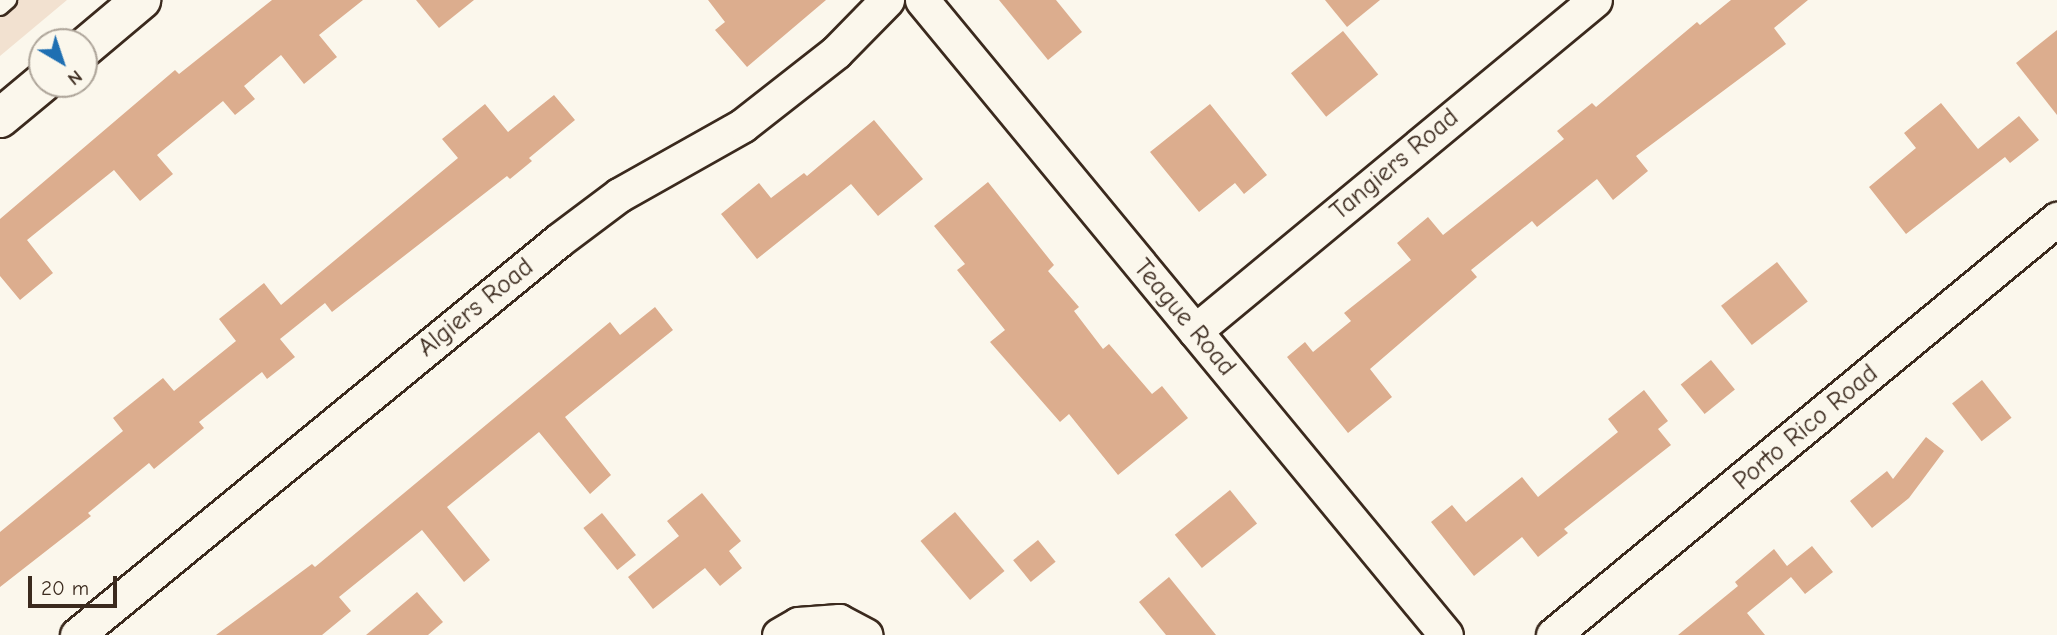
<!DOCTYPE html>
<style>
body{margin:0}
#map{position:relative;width:2057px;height:635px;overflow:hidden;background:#fbf7ec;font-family:"Comic Neue",sans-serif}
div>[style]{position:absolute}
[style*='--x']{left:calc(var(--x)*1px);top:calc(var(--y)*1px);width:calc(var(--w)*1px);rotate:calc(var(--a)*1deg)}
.built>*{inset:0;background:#f2e1d0}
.building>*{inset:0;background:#dcad8e;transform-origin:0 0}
.roads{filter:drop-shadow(2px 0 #3b2a1e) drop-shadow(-2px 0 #3b2a1e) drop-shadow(0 2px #3b2a1e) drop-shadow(0 -2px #3b2a1e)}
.lane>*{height:16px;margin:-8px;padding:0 8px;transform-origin:8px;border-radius:8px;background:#fbf7ec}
.street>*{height:33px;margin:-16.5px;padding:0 16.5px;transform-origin:16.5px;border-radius:16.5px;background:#fbf7ec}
.secondary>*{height:38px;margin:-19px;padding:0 19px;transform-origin:19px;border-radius:19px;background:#fbf7ec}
span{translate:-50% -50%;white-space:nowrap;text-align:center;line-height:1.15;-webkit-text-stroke:6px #fbf7ec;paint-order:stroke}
.street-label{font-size:26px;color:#3b2a1e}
.north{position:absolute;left:28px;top:28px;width:70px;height:70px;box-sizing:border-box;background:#fbf7ec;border:2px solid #aea59a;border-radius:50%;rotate:141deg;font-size:19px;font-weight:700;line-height:28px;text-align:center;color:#3b2a1e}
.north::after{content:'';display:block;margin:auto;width:24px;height:32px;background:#1f6fb2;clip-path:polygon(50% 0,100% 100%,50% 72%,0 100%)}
.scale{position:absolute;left:28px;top:576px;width:89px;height:32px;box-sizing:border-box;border:4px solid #3b2a1e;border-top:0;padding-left:9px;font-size:21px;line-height:24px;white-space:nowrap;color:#3b2a1e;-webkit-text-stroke:5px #fbf7ec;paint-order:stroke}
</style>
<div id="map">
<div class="built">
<i style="clip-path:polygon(0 0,67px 0,0 56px)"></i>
</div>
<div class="building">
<i style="clip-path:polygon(272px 0,363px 0,319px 35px,337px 57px,304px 84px,281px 55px,244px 86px,255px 99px,235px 115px,223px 101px,157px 155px,173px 174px,140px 201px,114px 170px,27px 240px,53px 273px,20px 300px,0 276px,0 219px,175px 70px,179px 74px)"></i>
<i style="clip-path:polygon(416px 0,474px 0,439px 28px)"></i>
<i style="clip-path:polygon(708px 0,826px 0,747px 67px,715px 30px,725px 22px)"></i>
<i style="clip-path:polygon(999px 0,1056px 0,1082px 32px,1048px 60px)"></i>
<i style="clip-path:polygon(1325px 0,1380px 0,1347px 27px)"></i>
<i style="clip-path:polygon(1731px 0,1808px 0,1774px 28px,1786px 44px,1636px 156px,1648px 171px,1613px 200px,1597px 179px,1537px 227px,1532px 221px,1471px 270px,1477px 277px,1370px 369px,1392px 397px,1348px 433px,1287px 357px,1305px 342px,1313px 352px,1351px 321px,1344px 313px,1411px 260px,1397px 243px,1428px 217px,1443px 235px,1564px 139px,1557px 131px,1592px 103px,1596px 107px,1697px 22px,1700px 25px)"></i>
<i style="clip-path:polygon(2057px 30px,2057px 115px,2016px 63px)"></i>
<i style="left:1343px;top:31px;width:56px;height:67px;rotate:51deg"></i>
<i style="clip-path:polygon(554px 95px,575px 120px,529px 158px,532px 161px,510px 179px,507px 176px,332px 312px,325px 303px,280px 339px,295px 357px,267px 379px,262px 372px,199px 422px,204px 428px,154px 469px,149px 463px,88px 513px,91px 516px,0 587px,0 532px,123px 431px,113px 418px,163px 378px,174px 391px,236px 341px,219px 319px,264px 283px,281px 305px,458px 158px,442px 139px,485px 104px,508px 132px)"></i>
<i style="clip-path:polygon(1941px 103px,1978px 149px,2019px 116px,2039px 140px,2010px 163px,2005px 157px,1906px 234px,1869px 187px,1916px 148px,1904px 133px)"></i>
<i style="clip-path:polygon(1210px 104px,1267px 175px,1244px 194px,1235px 183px,1199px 212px,1150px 152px)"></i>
<i style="clip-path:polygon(874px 120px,923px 179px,878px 216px,851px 184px,757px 259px,721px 214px,759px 183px,771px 198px,804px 173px,807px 176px)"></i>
<i style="clip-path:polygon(988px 182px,1054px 265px,1048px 271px,1079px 307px,1074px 311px,1103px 349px,1109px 344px,1152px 394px,1162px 386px,1188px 418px,1118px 475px,1069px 414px,1060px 422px,990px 342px,1005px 330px,957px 270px,965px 264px,934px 226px)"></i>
<i style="left:1777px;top:262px;width:50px;height:71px;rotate:52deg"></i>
<i style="clip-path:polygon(655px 307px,673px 330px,565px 417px,611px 475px,590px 494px,539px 432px,447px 507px,490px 560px,464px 582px,422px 530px,339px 597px,351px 611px,322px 635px,216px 635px,312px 564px,315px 567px,610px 322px,620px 335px)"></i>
<i style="left:1711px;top:360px;width:38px;height:39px;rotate:51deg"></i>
<i style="left:1982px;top:380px;width:48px;height:38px;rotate:52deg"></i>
<i style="clip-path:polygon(1644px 390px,1668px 421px,1658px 429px,1671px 445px,1564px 529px,1568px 533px,1538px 557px,1522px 537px,1474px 576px,1431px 522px,1452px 505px,1466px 522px,1522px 477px,1538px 497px,1618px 432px,1608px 419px)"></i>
<i style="clip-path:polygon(1926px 437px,1944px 451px,1909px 498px,1872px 528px,1850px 501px,1887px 471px,1893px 479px)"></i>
<i style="left:1230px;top:490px;width:43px;height:71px;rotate:51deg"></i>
<i style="clip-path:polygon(702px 493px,741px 541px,729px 551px,742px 568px,720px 586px,705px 568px,653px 609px,628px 577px,679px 536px,667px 521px)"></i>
<i style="left:955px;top:512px;width:77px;height:45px;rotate:50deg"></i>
<i style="left:602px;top:513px;width:54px;height:24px;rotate:51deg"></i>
<i style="left:1038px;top:540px;width:28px;height:32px;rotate:51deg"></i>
<i style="clip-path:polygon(1812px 546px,1833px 572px,1805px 594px,1791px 577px,1747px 613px,1765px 635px,1678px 635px,1738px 586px,1735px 582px,1774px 549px,1787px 566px)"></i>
<i style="clip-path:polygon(1169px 577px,1216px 635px,1166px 635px,1139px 602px)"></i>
<i style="clip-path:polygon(417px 592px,443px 622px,428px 635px,366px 635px)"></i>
</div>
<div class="roads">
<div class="lane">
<i style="--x:0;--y:7;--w:11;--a:-41"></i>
</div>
<div class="street">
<i style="--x:922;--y:0;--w:823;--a:50.47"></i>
<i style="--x:1195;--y:331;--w:519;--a:-39.61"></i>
<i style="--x:77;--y:635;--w:623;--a:-39.33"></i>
<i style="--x:559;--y:240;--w:75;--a:-36.9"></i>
<i style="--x:619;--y:195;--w:142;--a:-29.4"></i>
<i style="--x:743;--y:125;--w:118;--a:-38.1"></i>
<i style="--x:836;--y:52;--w:73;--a:-45.6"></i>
<i style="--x:779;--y:635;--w:22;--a:-30"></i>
<i style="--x:798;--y:624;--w:41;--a:-4.2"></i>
<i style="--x:839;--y:621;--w:30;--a:28"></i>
<i style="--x:1553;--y:635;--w:654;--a:-39.54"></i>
</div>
<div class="secondary">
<i style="--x:84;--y:48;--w:75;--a:-40.1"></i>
<i style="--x:0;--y:118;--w:55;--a:-39.8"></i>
</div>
</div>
<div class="street-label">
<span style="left:1395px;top:165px;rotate:-40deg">Tangiers Road</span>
<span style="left:476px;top:308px;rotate:-39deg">Algiers Road</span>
<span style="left:1184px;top:318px;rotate:50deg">Teague Road</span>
<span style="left:1806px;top:428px;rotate:-40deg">Porto Rico Road</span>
</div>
<div class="north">N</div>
<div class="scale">20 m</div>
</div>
